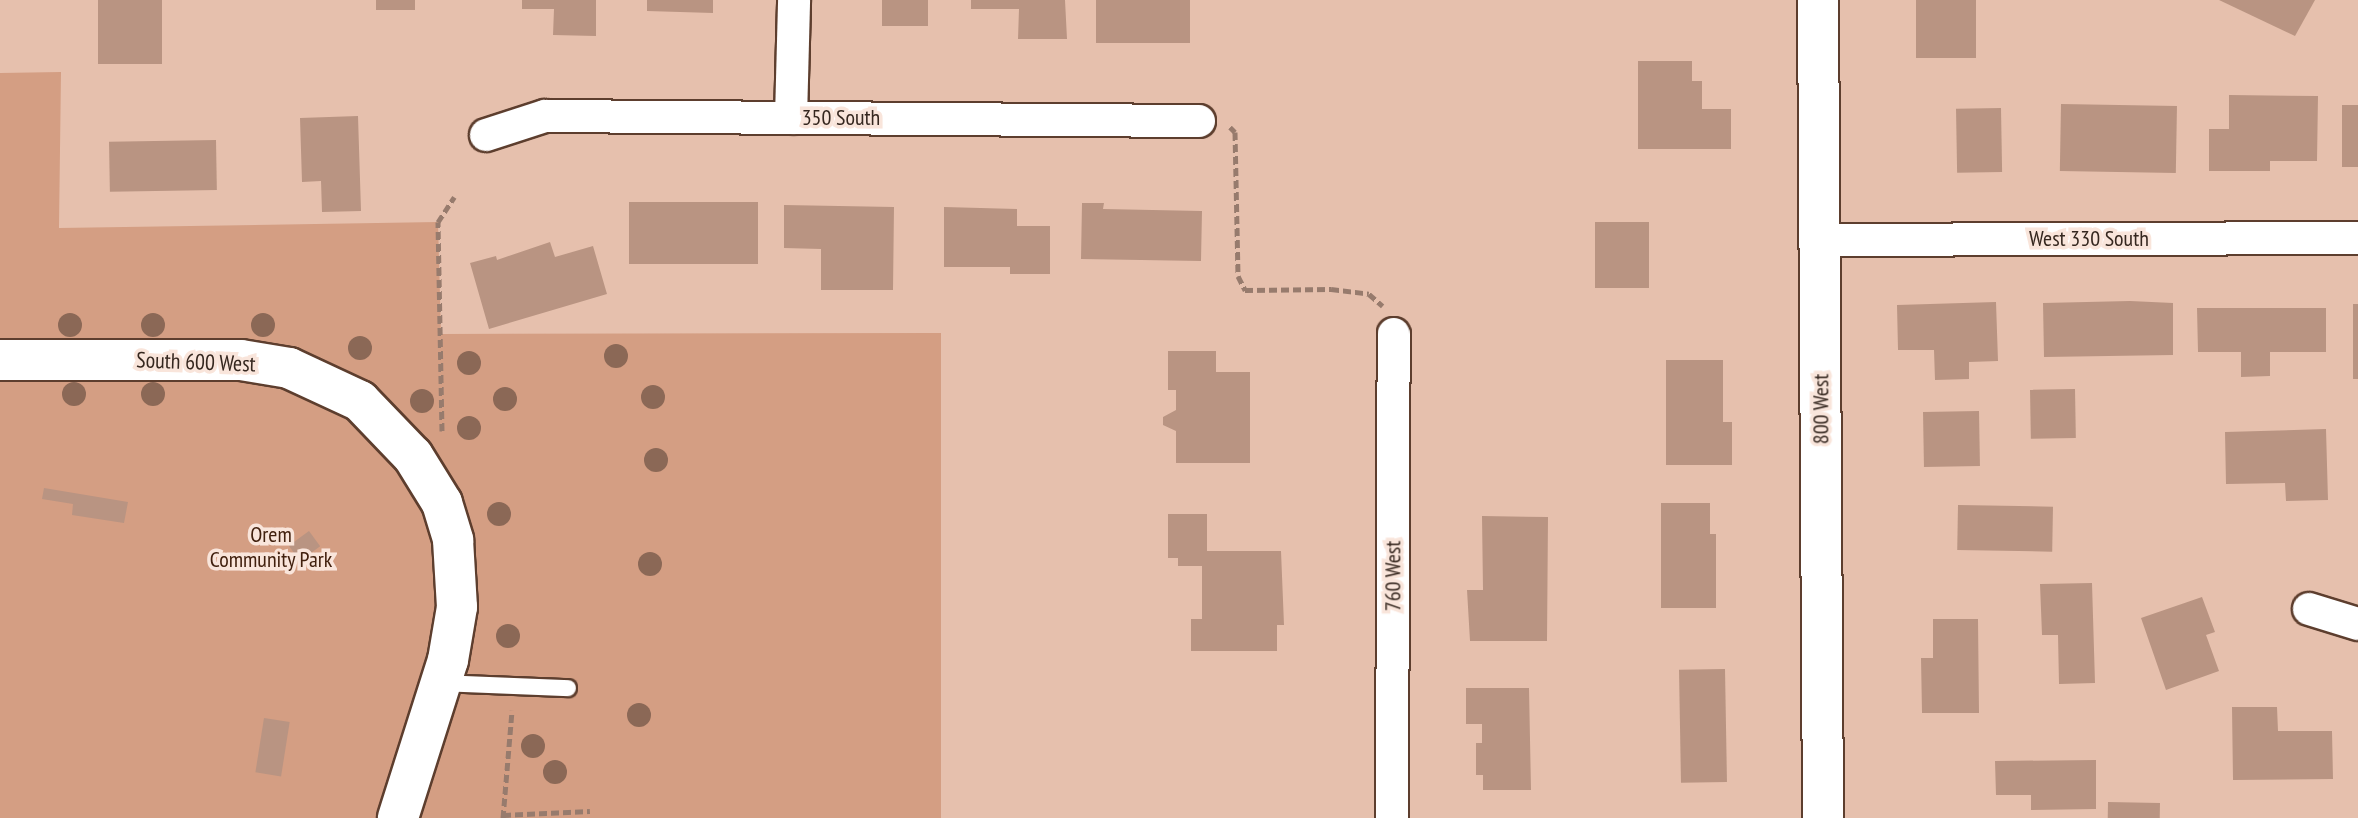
<!DOCTYPE html>
<style>
body{margin:0}
#map{position:relative;width:2358px;height:818px;overflow:hidden;background:#e6c0ad;font-family:"PT Sans Narrow",sans-serif}
div>[style]{position:absolute}
[style*='--x']{left:calc(var(--x)*1px);top:calc(var(--y)*1px);width:calc(var(--w)*1px);rotate:calc(var(--a)*1deg)}
.green>*{inset:0;background:#d49e83}
.building>*{inset:0;background:#b99482;transform-origin:0 0}
.path>*{height:5px;margin-top:-2.5px;transform-origin:0;background:repeating-linear-gradient(90deg,#977b6d 0 8px,transparent 0 12px)}
.roads{filter:drop-shadow(2px 0 #5d3e2e) drop-shadow(-2px 0 #5d3e2e) drop-shadow(0 2px #5d3e2e) drop-shadow(0 -2px #5d3e2e)}
.service>*{height:16px;margin:-8px;padding:0 8px;transform-origin:8px;border-radius:8px;background:#fff}
.minor>*{height:32px;margin:-16px;padding:0 16px;transform-origin:16px;border-radius:16px;background:#fff}
.tertiary>*{height:40px;margin:-20px;padding:0 20px;transform-origin:20px;border-radius:20px;background:#fff}
.trees>*{width:24px;height:24px;margin:-12px;border-radius:50%;background:#8b6856}
span{translate:-50% -50%;white-space:nowrap;text-align:center;line-height:1.15;-webkit-text-stroke:7px #f9e5db;paint-order:stroke}
.street-label{font-size:22px;color:#35271f}
.park-label{font-size:22px;color:#41200e}
</style>
<div id="map">
<div class="green">
<i style="clip-path:polygon(61px 72px,59px 228px,438px 222px,441px 334px,941px 333px,941px 818px,0 818px,0 73px)"></i>
</div>
<div class="building">
<i style="left:98px;top:0;width:64px;height:64px"></i>
<i style="left:376px;top:0;width:39px;height:10px"></i>
<i style="clip-path:polygon(522px 0,596px 0,596px 36px,553px 35px,554px 9px,522px 9px)"></i>
<i style="clip-path:polygon(647px 0,713px 0,713px 13px,647px 11px)"></i>
<i style="left:882px;top:0;width:46px;height:26px"></i>
<i style="clip-path:polygon(971px 0,1065px 0,1067px 39px,1018px 39px,1019px 9px,971px 9px)"></i>
<i style="left:1096px;top:0;width:94px;height:43px"></i>
<i style="left:1916px;top:0;width:60px;height:58px"></i>
<i style="clip-path:polygon(2219px 0,2315px 0,2295px 36px)"></i>
<i style="clip-path:polygon(1638px 61px,1692px 61px,1692px 81px,1702px 81px,1702px 109px,1731px 109px,1731px 149px,1638px 149px)"></i>
<i style="clip-path:polygon(2229px 95px,2318px 96px,2317px 161px,2270px 161px,2270px 171px,2209px 171px,2209px 129px,2229px 129px)"></i>
<i style="left:2061px;top:104px;width:116px;height:67px;rotate:1deg"></i>
<i style="left:2358px;top:105px;width:62px;height:16px;rotate:90deg"></i>
<i style="left:2001px;top:108px;width:64px;height:45px;rotate:89deg"></i>
<i style="clip-path:polygon(358px 116px,361px 211px,322px 212px,321px 181px,302px 182px,300px 118px)"></i>
<i style="left:216px;top:140px;width:50px;height:107px;rotate:89deg"></i>
<i style="left:629px;top:202px;width:129px;height:62px"></i>
<i style="clip-path:polygon(1082px 203px,1104px 203px,1103px 209px,1202px 211px,1201px 261px,1081px 259px)"></i>
<i style="clip-path:polygon(784px 205px,894px 207px,893px 290px,821px 290px,821px 249px,784px 248px)"></i>
<i style="clip-path:polygon(944px 207px,1017px 209px,1017px 226px,1050px 226px,1050px 274px,1010px 274px,1010px 267px,944px 267px)"></i>
<i style="left:1595px;top:222px;width:54px;height:66px"></i>
<i style="clip-path:polygon(550px 242px,555px 257px,593px 246px,607px 294px,489px 329px,470px 263px,496px 256px,497px 260px)"></i>
<i style="clip-path:polygon(2130px 301px,2173px 303px,2173px 355px,2044px 357px,2043px 303px)"></i>
<i style="clip-path:polygon(1996px 302px,1998px 361px,1969px 362px,1969px 379px,1935px 380px,1934px 350px,1898px 350px,1897px 305px)"></i>
<i style="left:2353px;top:304px;width:5px;height:75px"></i>
<i style="clip-path:polygon(2197px 308px,2326px 308px,2326px 352px,2270px 352px,2270px 376px,2241px 377px,2241px 352px,2198px 352px)"></i>
<i style="clip-path:polygon(1168px 351px,1216px 351px,1216px 372px,1250px 372px,1250px 463px,1176px 463px,1176px 431px,1163px 425px,1163px 417px,1176px 410px,1176px 390px,1168px 390px)"></i>
<i style="clip-path:polygon(1666px 360px,1723px 360px,1723px 422px,1732px 422px,1732px 465px,1666px 465px)"></i>
<i style="left:2075px;top:389px;width:49px;height:45px;rotate:89deg"></i>
<i style="left:1979px;top:411px;width:55px;height:56px;rotate:89deg"></i>
<i style="clip-path:polygon(2326px 429px,2328px 500px,2286px 501px,2285px 483px,2226px 484px,2225px 432px)"></i>
<i style="clip-path:polygon(44px 488px,128px 502px,124px 523px,72px 515px,73px 504px,42px 499px)"></i>
<i style="clip-path:polygon(1661px 503px,1710px 503px,1710px 534px,1716px 534px,1716px 608px,1661px 608px)"></i>
<i style="left:1958px;top:505px;width:95px;height:45px;rotate:1deg"></i>
<i style="clip-path:polygon(1168px 514px,1207px 514px,1207px 551px,1281px 551px,1284px 625px,1277px 625px,1277px 651px,1191px 651px,1191px 619px,1202px 619px,1202px 566px,1178px 566px,1178px 558px,1168px 558px)"></i>
<i style="clip-path:polygon(1482px 516px,1548px 517px,1547px 641px,1470px 641px,1467px 590px,1483px 590px)"></i>
<i style="left:309px;top:531px;width:19px;height:25px;rotate:54deg"></i>
<i style="clip-path:polygon(2092px 583px,2095px 683px,2059px 684px,2058px 635px,2042px 635px,2040px 584px)"></i>
<i style="clip-path:polygon(2202px 597px,2215px 632px,2206px 635px,2219px 671px,2166px 690px,2141px 618px)"></i>
<i style="clip-path:polygon(1933px 619px,1978px 619px,1979px 713px,1922px 713px,1921px 658px,1933px 658px)"></i>
<i style="left:1725px;top:669px;width:113px;height:46px;rotate:89deg"></i>
<i style="clip-path:polygon(1466px 688px,1529px 688px,1531px 790px,1483px 790px,1483px 775px,1476px 775px,1476px 743px,1482px 743px,1482px 724px,1466px 724px)"></i>
<i style="clip-path:polygon(2232px 707px,2277px 707px,2278px 731px,2332px 731px,2333px 779px,2233px 780px)"></i>
<i style="left:264px;top:718px;width:26px;height:55px;rotate:9deg"></i>
<i style="clip-path:polygon(2096px 760px,2096px 809px,2031px 810px,2031px 795px,1996px 795px,1995px 761px)"></i>
<i style="left:2108px;top:802px;width:52px;height:16px;rotate:1deg"></i>
</div>
<div class="path">
<i style="--x:1230;--y:127;--w:7;--a:45"></i>
<i style="--x:1235;--y:132;--w:144;--a:88.8"></i>
<i style="--x:1238;--y:276;--w:16;--a:63"></i>
<i style="--x:1245;--y:290;--w:86;--a:-0.7"></i>
<i style="--x:1331;--y:289;--w:38;--a:7"></i>
<i style="--x:1369;--y:294;--w:18;--a:41"></i>
<i style="--x:442;--y:431;--w:209;--a:-91.1"></i>
<i style="--x:438;--y:222;--w:30;--a:-57"></i>
<i style="--x:503;--y:815;--w:87;--a:-2.6"></i>
<i style="--x:503;--y:818;--w:108;--a:-85.2"></i>
</div>
<div class="roads">
<div class="service">
<i style="--x:441;--y:683;--w:127;--a:2.3"></i>
</div>
<div class="minor">
<i style="--x:791;--y:118;--w:118;--a:-88.5"></i>
<i style="--x:486;--y:135;--w:62;--a:-17.9"></i>
<i style="--x:545;--y:116;--w:654;--a:0.44"></i>
<i style="--x:1820;--y:240;--w:538;--a:-0.21"></i>
<i style="--x:2309;--y:609;--w:51;--a:17"></i>
<i style="--x:1392;--y:818;--w:484;--a:-89.8"></i>
</div>
<div class="tertiary">
<i style="--x:1818;--y:0;--w:818;--a:89.65"></i>
<i style="--x:0;--y:360;--w:241;--a:0"></i>
<i style="--x:241;--y:360;--w:49;--a:9.5"></i>
<i style="--x:289;--y:368;--w:78;--a:24.9"></i>
<i style="--x:360;--y:401;--w:76;--a:46.1"></i>
<i style="--x:413;--y:456;--w:55;--a:58.3"></i>
<i style="--x:442;--y:503;--w:39;--a:73"></i>
<i style="--x:453;--y:540;--w:67;--a:86.6"></i>
<i style="--x:457;--y:607;--w:54;--a:99.6"></i>
<i style="--x:448;--y:660;--w:166;--a:107.6"></i>
</div>
</div>
<div class="trees">
<i style="left:70px;top:325px"></i>
<i style="left:153px;top:325px"></i>
<i style="left:263px;top:325px"></i>
<i style="left:360px;top:348px"></i>
<i style="left:616px;top:356px"></i>
<i style="left:469px;top:363px"></i>
<i style="left:74px;top:394px"></i>
<i style="left:153px;top:394px"></i>
<i style="left:653px;top:397px"></i>
<i style="left:505px;top:399px"></i>
<i style="left:422px;top:401px"></i>
<i style="left:469px;top:428px"></i>
<i style="left:656px;top:460px"></i>
<i style="left:499px;top:514px"></i>
<i style="left:650px;top:564px"></i>
<i style="left:508px;top:636px"></i>
<i style="left:639px;top:715px"></i>
<i style="left:533px;top:746px"></i>
<i style="left:555px;top:772px"></i>
</div>
<div class="street-label">
<span style="left:841px;top:118px">350 South</span>
<span style="left:2089px;top:239px">West 330 South</span>
<span style="left:196px;top:362px;rotate:2deg">South 600 West</span>
<span style="left:1821px;top:409px;rotate:-90deg">800 West</span>
<span style="left:1393px;top:576px;rotate:-90deg">760 West</span>
</div>
<div class="park-label">
<span style="left:271px;top:547px">Orem<br>Community Park</span>
</div>
</div>
